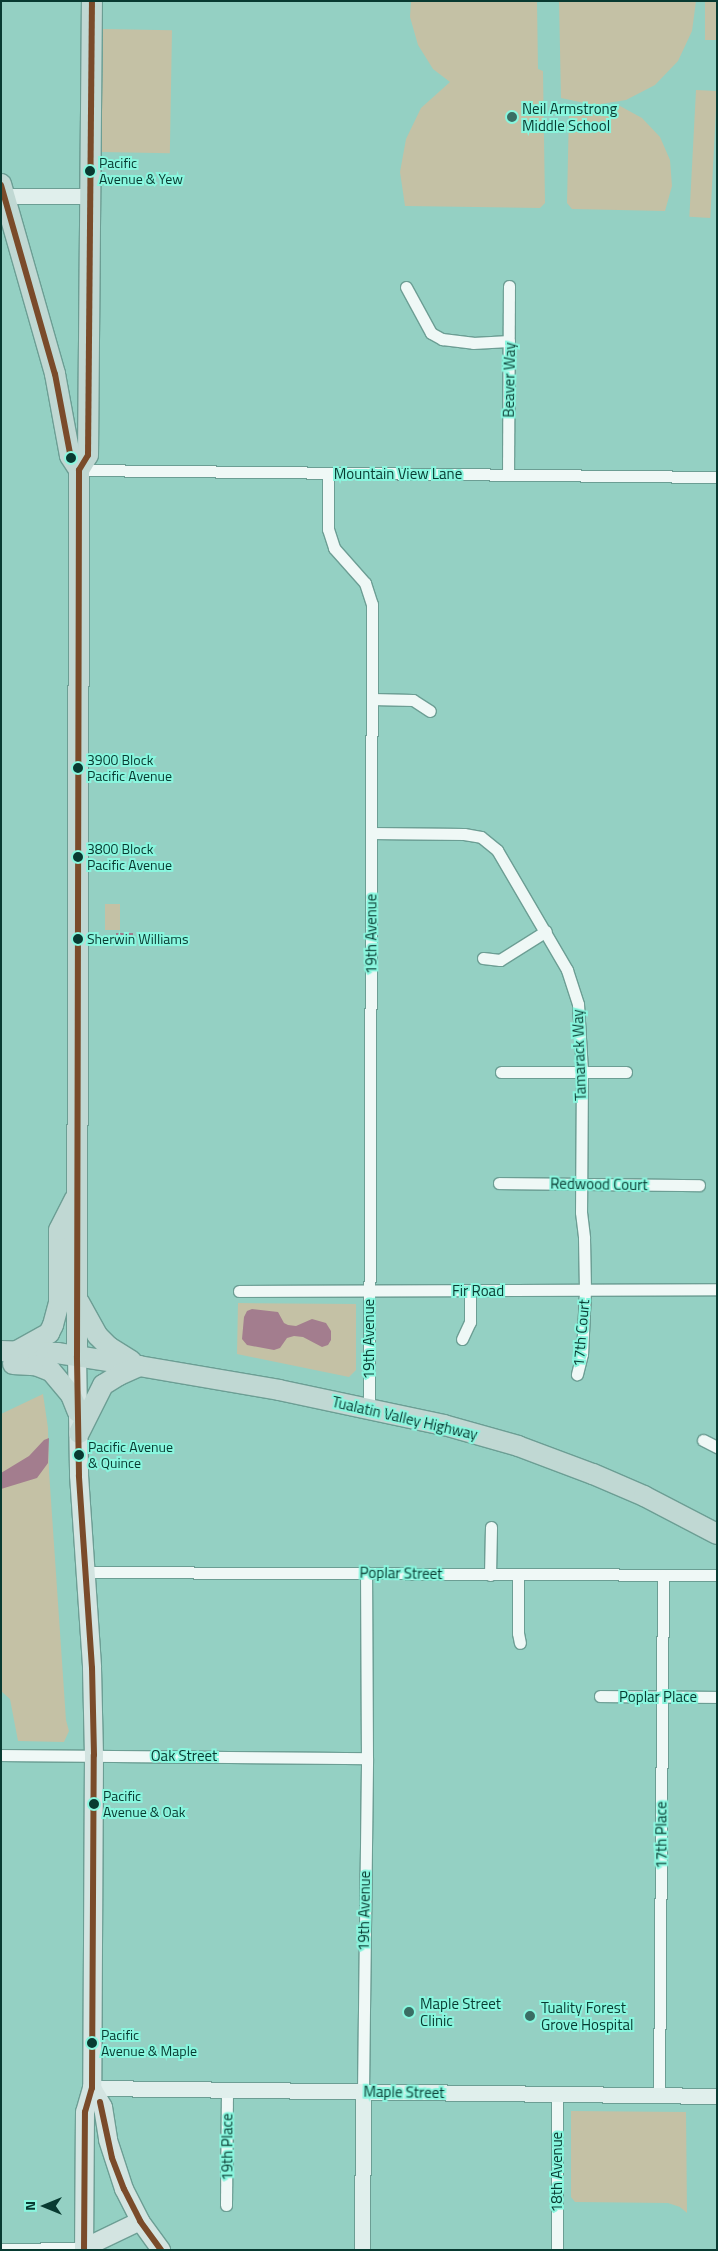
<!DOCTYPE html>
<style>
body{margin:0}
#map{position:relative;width:718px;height:2251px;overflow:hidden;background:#94d0c3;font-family:"Titillium Web",sans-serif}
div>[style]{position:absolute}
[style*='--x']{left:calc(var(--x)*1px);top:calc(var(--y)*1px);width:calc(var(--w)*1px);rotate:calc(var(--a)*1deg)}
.green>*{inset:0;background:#c4c1a5;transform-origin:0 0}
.water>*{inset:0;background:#a37d8e;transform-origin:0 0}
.roads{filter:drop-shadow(1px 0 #6c9e94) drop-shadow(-1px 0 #6c9e94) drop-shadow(0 1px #6c9e94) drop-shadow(0 -1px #6c9e94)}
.street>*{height:11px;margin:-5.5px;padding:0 5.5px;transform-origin:5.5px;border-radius:5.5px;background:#eff8f6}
.secondary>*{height:15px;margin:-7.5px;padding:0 7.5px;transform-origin:7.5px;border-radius:7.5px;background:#e0efec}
.primary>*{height:18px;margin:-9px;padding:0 9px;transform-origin:9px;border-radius:9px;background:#d3e4e1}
.highway>*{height:20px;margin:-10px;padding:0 10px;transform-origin:10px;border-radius:10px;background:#c0d8d3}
.bus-1>*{height:6px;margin:-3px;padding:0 3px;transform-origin:3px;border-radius:3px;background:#7a4b2a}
.dots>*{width:14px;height:14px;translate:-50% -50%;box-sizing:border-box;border:2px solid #89f6de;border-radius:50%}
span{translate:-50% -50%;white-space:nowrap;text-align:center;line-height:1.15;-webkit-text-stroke:4px #89f6de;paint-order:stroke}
.bus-label{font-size:14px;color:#083a31}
.left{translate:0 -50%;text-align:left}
.poi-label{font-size:15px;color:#083a31}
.street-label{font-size:15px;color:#083a31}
.frame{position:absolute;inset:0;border:2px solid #083a31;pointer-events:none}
.north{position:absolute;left:20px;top:2181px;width:50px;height:50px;-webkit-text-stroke:4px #89f6de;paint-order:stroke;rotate:270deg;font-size:14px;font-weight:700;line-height:20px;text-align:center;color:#083a31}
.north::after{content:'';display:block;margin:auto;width:18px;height:22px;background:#083a31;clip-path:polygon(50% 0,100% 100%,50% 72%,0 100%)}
</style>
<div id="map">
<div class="green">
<i style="clip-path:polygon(411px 1px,537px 1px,538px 69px,543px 71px,545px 203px,540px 208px,405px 206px,400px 172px,406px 139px,421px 108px,450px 82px,433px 69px,418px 45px,410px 17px)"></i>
<i style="clip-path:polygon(559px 1px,696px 1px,692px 31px,678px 61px,655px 85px,626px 100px,601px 104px,620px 106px,642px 118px,660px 137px,670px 160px,672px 186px,665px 211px,572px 209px,567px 203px,569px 109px,589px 104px,561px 98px)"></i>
<i style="left:705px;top:1px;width:12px;height:39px"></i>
<i style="left:103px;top:29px;width:69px;height:123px;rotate:1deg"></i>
<i style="left:696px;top:90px;width:21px;height:127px;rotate:3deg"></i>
<i style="left:105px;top:904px;width:15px;height:26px"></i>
<i style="clip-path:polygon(238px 1303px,356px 1304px,356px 1370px,349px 1377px,237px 1354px)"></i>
<i style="clip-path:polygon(43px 1394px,48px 1428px,49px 1471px,66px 1720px,69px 1731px,64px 1742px,18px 1741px,10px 1699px,1px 1691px,1px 1414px)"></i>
<i style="clip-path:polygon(571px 2111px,686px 2112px,687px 2213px,680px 2207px,668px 2203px,575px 2202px,571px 2197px)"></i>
</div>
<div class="water">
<i style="left:116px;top:933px;width:17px;height:7px"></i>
<i style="clip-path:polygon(252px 1309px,278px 1312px,284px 1323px,288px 1325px,296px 1326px,312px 1319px,326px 1323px,331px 1331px,331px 1340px,328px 1345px,322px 1347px,303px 1337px,294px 1336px,287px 1338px,280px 1348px,274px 1350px,247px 1345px,242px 1339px,244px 1317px,247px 1311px)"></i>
<i style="clip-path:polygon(49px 1438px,48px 1463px,37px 1478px,1px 1489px,1px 1473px,29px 1456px,44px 1440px)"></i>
</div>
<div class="roads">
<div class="street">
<i style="--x:406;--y:287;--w:52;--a:61.5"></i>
<i style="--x:431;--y:333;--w:13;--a:29"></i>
<i style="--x:442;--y:339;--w:31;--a:7"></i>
<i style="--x:473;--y:343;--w:36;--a:-3"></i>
<i style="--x:79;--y:470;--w:638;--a:0.63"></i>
<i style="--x:328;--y:474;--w:55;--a:90"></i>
<i style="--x:328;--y:529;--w:20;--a:72"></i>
<i style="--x:334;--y:548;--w:47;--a:48.5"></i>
<i style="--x:365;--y:583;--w:22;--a:72"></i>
<i style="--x:372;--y:604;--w:804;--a:90.21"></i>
<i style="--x:508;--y:475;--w:189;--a:-89.7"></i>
<i style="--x:372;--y:699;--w:41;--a:1.4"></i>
<i style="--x:413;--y:700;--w:20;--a:33"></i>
<i style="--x:371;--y:833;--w:93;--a:0.6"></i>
<i style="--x:464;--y:834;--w:17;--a:10"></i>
<i style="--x:481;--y:837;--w:21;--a:39"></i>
<i style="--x:497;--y:850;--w:139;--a:59.7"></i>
<i style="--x:567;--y:970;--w:36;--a:72"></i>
<i style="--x:578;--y:1004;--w:68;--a:86.6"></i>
<i style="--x:582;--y:1072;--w:140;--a:90.4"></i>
<i style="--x:581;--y:1212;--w:26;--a:83"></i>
<i style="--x:584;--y:1238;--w:53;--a:88.9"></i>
<i style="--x:585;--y:1291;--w:63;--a:92.7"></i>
<i style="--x:582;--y:1354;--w:21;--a:104"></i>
<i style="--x:483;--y:958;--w:17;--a:7"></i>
<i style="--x:500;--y:960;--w:54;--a:-32.2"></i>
<i style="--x:501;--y:1072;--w:125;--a:0"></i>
<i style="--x:499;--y:1183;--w:200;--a:0.6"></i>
<i style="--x:239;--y:1291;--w:478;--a:-0.2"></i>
<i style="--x:462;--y:1339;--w:19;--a:-65"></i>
<i style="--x:470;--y:1322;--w:31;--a:-90"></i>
<i style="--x:703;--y:1440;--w:16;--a:27"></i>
<i style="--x:86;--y:1572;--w:631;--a:0.27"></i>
<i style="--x:490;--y:1575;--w:48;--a:-88.8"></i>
<i style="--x:518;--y:1575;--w:58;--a:90"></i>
<i style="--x:518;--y:1633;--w:10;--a:79"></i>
<i style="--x:600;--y:1696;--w:117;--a:0.5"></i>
<i style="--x:1;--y:1755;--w:366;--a:0.5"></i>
<i style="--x:363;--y:2092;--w:334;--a:-89.3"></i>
<i style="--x:367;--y:1758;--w:186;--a:-90.3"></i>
<i style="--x:659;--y:2095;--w:520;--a:-89.56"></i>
<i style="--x:226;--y:2205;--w:115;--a:-89.5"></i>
<i style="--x:1;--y:2249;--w:83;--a:-0.7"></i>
<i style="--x:557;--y:2250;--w:156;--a:-90"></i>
</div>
<div class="secondary">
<i style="--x:5;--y:196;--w:85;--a:0"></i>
<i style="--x:92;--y:2088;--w:625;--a:0.73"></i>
<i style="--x:362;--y:2250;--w:158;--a:-89.6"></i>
</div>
<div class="primary">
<i style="--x:77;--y:1356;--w:119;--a:89"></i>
<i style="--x:79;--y:1475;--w:193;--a:86.1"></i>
<i style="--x:92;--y:1668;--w:87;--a:88.7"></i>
<i style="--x:94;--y:1755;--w:333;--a:90.3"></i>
<i style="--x:92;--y:2088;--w:25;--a:106"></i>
<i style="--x:85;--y:2112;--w:138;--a:90.4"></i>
<i style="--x:92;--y:2088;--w:22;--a:60"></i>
<i style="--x:103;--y:2107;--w:33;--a:81"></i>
<i style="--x:108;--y:2140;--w:52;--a:71.9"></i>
<i style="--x:124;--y:2189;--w:36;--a:63"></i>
<i style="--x:140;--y:2221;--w:36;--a:54"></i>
<i style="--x:84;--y:2248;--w:62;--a:-25.7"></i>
</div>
<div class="highway">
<i style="--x:1;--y:184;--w:198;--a:74.1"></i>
<i style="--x:55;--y:374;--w:83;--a:79.6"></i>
<i style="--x:70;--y:456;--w:17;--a:57"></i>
<i style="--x:79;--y:1302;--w:38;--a:61"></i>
<i style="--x:97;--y:1335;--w:17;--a:45"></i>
<i style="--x:109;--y:1347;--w:26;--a:32"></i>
<i style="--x:1;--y:1351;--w:56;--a:2"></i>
<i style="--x:57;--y:1353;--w:83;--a:9"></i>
<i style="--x:139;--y:1366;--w:142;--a:9.7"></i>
<i style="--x:279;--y:1390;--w:169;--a:12"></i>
<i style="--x:444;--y:1425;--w:77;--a:15.8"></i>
<i style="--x:518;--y:1446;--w:80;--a:20.5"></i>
<i style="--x:593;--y:1474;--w:56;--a:23.3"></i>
<i style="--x:644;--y:1496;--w:82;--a:27.5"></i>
<i style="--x:17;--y:1351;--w:37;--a:-29"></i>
<i style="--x:49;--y:1333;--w:9;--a:-63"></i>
<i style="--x:53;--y:1325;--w:23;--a:-75"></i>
<i style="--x:59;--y:1303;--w:73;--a:-90"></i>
<i style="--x:59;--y:1230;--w:35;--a:-63"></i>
<i style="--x:77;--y:1356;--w:886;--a:-89.87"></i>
<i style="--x:79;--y:470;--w:17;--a:-59"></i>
<i style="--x:88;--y:455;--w:454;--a:-89.5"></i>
<i style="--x:13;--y:1364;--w:22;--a:3"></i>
<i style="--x:35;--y:1365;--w:17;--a:21"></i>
<i style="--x:51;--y:1371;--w:31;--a:50"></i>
<i style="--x:71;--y:1395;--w:18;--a:68"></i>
<i style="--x:79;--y:1433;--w:54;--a:-63.4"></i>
<i style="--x:103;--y:1385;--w:19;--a:-32"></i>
<i style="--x:119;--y:1375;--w:22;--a:-24"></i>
</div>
</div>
<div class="bus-1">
<i style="--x:1;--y:185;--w:197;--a:74.1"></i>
<i style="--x:55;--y:374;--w:86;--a:79.3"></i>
<i style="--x:100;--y:2102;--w:57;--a:77.9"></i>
<i style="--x:112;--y:2158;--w:33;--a:69"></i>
<i style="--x:124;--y:2189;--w:36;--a:63"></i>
<i style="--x:140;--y:2221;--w:36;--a:54"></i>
<i style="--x:84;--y:2250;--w:138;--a:-89.6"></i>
<i style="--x:85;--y:2112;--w:25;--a:-74"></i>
<i style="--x:92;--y:2088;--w:333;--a:-89.7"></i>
<i style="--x:94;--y:1755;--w:87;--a:-91.3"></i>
<i style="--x:92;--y:1668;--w:193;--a:-93.9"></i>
<i style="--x:79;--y:1475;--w:119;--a:-91"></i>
<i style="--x:77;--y:1356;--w:886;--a:-89.87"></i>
<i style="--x:79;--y:470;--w:17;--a:-59"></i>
<i style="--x:88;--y:455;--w:454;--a:-89.5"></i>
</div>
<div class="dots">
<i style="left:512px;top:117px;background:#396e64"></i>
<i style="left:90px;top:171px;background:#083a31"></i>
<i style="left:71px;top:458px;background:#083a31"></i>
<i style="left:78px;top:768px;background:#083a31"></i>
<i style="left:78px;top:857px;background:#083a31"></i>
<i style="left:78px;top:939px;background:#083a31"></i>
<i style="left:79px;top:1455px;background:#083a31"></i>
<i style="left:94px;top:1804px;background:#083a31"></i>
<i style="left:409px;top:2012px;background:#396e64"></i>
<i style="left:530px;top:2016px;background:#396e64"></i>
<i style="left:92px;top:2043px;background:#083a31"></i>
</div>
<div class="bus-label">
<span class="left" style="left:99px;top:171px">Pacific<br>Avenue &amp; Yew</span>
<span class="left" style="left:87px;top:768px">3900 Block<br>Pacific Avenue</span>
<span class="left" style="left:87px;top:857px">3800 Block<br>Pacific Avenue</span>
<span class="left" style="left:87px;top:939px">Sherwin Williams</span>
<span class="left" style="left:88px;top:1455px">Pacific Avenue<br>&amp; Quince</span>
<span class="left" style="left:103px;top:1804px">Pacific<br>Avenue &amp; Oak</span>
<span class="left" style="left:101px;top:2043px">Pacific<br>Avenue &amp; Maple</span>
</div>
<div class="poi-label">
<span class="left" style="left:522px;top:117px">Neil Armstrong<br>Middle School</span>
<span class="left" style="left:420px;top:2012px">Maple Street<br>Clinic</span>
<span class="left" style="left:541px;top:2016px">Tuality Forest<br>Grove Hospital</span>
</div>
<div class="street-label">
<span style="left:509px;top:380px;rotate:-89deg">Beaver Way</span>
<span style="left:398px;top:474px">Mountain View Lane</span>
<span style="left:371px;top:934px;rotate:-90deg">19th Avenue</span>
<span style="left:579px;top:1055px;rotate:-92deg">Tamarack Way</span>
<span style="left:599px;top:1184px;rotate:1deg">Redwood Court</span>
<span style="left:478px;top:1291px">Fir Road</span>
<span style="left:581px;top:1333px;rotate:-85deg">17th Court</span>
<span style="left:369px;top:1339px;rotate:-90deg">19th Avenue</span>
<span style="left:405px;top:1418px;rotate:13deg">Tualatin Valley Highway</span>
<span style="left:401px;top:1573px;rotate:1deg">Poplar Street</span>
<span style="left:658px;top:1697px">Poplar Place</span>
<span style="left:184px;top:1756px">Oak Street</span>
<span style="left:661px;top:1835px;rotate:-90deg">17th Place</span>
<span style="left:364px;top:1911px;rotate:-89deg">19th Avenue</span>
<span style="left:404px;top:2092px;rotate:1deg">Maple Street</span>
<span style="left:227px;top:2147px;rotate:-90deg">19th Place</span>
<span style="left:557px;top:2172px;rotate:-90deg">18th Avenue</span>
</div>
<div class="frame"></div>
<div class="north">N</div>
</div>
